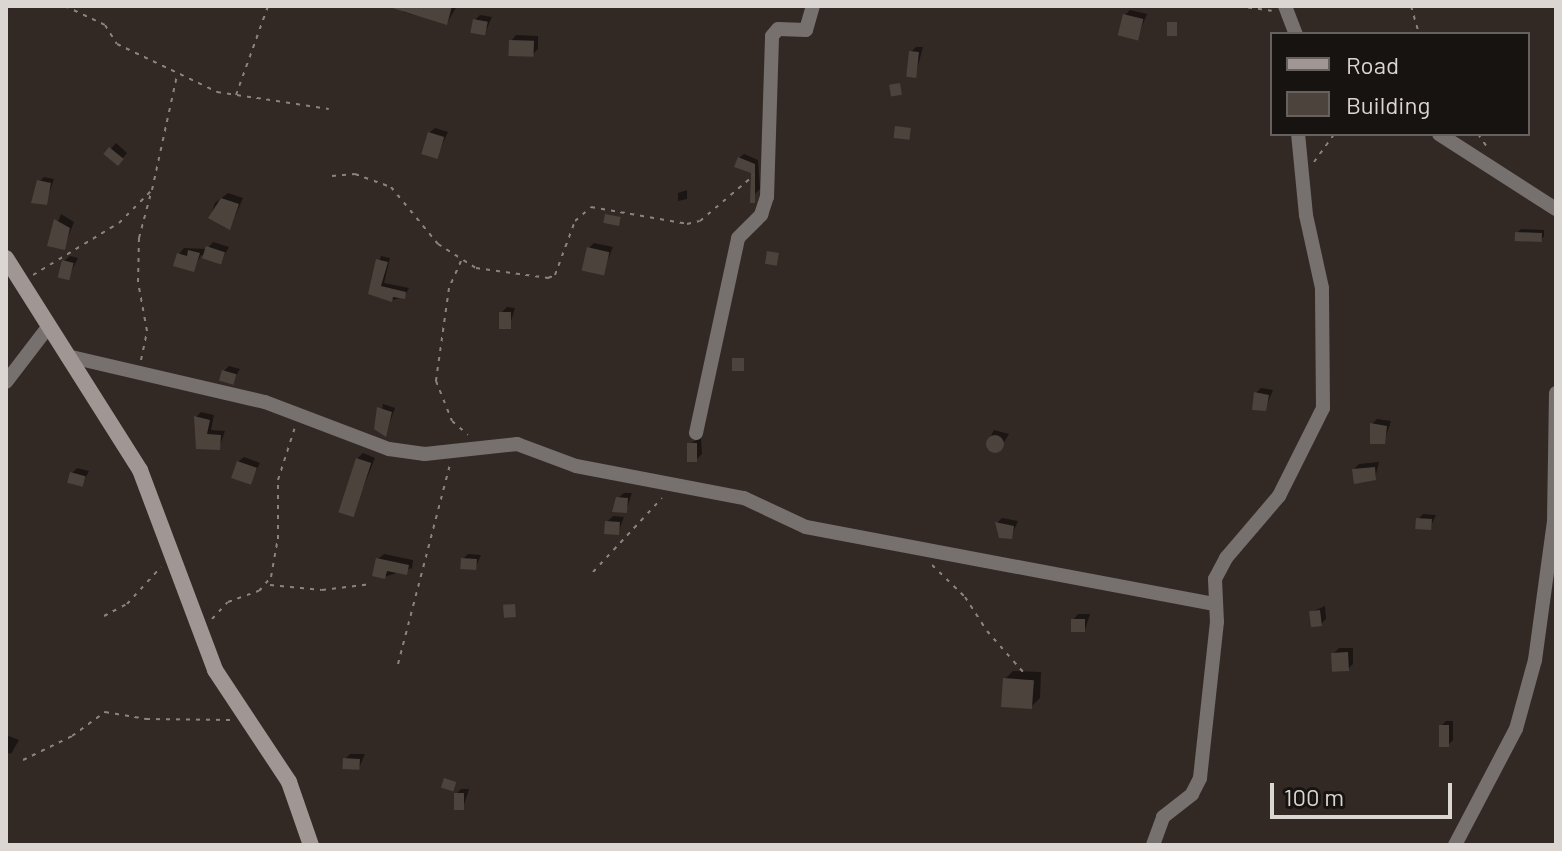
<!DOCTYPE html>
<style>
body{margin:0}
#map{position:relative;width:1562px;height:851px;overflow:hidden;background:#332924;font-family:Barlow,sans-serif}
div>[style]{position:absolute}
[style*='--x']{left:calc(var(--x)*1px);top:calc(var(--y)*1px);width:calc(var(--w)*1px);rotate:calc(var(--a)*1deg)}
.shadow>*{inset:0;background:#0007;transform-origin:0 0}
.building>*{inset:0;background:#4d433d;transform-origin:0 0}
.round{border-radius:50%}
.path>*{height:2px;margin-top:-1px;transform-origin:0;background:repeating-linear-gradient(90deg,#8b837f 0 4px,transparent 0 10px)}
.minor>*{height:14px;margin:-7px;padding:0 7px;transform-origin:7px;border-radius:7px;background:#76706f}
.secondary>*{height:16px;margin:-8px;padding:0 8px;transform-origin:8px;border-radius:8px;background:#a09795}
span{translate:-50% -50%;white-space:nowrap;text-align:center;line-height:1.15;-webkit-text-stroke:6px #171311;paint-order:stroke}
.frame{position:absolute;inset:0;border:8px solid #dcd6d3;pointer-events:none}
.legend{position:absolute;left:1270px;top:32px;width:260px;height:104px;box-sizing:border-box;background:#171311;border:2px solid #66615f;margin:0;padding:10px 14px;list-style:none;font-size:24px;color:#dcd6d3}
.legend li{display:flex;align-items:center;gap:16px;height:40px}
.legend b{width:40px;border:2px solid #66615f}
.scale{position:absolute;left:1270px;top:783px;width:182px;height:36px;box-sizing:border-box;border:4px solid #dcd6d3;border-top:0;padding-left:10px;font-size:24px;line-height:28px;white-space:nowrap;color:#dcd6d3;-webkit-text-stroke:6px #171311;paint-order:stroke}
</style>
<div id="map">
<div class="shadow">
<i style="clip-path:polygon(405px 6px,457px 6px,447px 23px,403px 12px)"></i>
<i style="clip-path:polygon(1130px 10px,1147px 14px,1137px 38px,1125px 15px)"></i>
<i style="clip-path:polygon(480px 15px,492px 17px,485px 33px,475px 20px)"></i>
<i style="clip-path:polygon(516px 35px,538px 36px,538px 49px,532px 55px,511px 41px)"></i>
<i style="clip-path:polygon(916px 47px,923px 47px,915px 76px,911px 52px)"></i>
<i style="clip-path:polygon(435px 128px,448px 132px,437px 156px,429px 133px)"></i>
<i style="left:116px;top:143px;width:15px;height:15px;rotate:42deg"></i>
<i style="clip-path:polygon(744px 154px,758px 160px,760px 189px,752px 197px,753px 172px,739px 158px)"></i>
<i style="clip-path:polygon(44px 177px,54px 179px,46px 203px,39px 182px)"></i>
<i style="clip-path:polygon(687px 190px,687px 199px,678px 201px,678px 193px)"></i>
<i style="clip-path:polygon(228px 193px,243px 198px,230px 228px,210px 218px,215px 203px)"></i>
<i style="clip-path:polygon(61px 214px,74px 222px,64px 248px,50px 244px)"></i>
<i style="clip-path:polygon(1521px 229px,1544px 230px,1544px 236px,1541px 240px,1517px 233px)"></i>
<i style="clip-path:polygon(213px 242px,229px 247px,221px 261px,201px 255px,193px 270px,179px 254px,184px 248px,207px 249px)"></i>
<i style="clip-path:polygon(594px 243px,613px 247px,602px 274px,589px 248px)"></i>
<i style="clip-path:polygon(70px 256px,78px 258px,68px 278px,64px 261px)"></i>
<i style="clip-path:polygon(381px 256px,390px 258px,384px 283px,409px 288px,404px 297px,392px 300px,370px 292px)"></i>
<i style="clip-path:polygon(507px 307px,515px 308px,509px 328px,501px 313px)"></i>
<i style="clip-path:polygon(229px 366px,240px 369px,232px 382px,224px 371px)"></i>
<i style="clip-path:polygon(1261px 388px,1273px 390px,1265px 409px,1256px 393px)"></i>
<i style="clip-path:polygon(383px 404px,395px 408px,385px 435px,379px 432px)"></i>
<i style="clip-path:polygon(201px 412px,214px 415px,211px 430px,225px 431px,219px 448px,198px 447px,196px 417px)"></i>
<i style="clip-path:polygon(1377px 419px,1391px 421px,1384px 442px,1372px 424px)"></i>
<i style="clip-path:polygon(994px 430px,1009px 434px,998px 452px,986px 445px)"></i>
<i style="clip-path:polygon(701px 438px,702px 454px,697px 459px,689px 444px)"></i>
<i style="clip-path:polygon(363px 453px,375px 458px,353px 513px,357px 459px)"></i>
<i style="clip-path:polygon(244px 457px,260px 463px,250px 483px,238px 462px)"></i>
<i style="clip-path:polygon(1379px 462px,1375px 478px,1354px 469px,1359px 464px)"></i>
<i style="clip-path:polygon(77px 468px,89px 471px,82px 484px,72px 473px)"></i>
<i style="clip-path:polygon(624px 493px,632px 493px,626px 511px,618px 498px)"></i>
<i style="clip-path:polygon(1423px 514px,1436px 515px,1430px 528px,1418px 519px)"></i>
<i style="clip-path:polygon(613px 516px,624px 517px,618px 533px,607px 522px)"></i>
<i style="clip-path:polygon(1002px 518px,1018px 521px,1011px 537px,997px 523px)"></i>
<i style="clip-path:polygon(384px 554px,413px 560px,412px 568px,384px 577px,378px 559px)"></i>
<i style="clip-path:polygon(468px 554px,481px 555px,475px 569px,463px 559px)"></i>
<i style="clip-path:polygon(1325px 606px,1326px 619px,1321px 624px,1311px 612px)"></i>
<i style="clip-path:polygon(1078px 614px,1090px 614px,1085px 630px,1073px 620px)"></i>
<i style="clip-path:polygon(1339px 648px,1353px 648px,1353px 664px,1348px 669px,1333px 654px)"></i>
<i style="clip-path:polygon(1013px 671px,1041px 672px,1040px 698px,1032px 706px,1005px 679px)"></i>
<i style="clip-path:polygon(1446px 721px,1453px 721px,1453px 740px,1448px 745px,1441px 726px)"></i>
<i style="clip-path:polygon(6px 735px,19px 740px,11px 754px,6px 752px)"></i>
<i style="clip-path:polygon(350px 754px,365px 754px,359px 768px,345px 759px)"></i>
<i style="clip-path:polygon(461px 789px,469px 789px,463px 808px,456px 794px)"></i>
</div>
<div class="building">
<i style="clip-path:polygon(386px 6px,452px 6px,447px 25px)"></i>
<i style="left:1123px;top:14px;width:21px;height:22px;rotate:14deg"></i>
<i style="left:473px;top:19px;width:15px;height:14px;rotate:11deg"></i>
<i style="left:1167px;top:22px;width:10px;height:14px"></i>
<i style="left:509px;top:40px;width:25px;height:16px;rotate:2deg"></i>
<i style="left:909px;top:51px;width:10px;height:26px;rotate:6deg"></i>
<i style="left:900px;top:83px;width:12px;height:11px;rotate:81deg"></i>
<i style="left:895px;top:126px;width:16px;height:12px;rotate:7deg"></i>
<i style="left:428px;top:132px;width:17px;height:23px;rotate:17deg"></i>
<i style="left:109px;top:147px;width:19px;height:9px;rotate:39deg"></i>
<i style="clip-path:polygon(738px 157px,755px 164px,755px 203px,750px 203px,751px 173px,734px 167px)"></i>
<i style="clip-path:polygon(37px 180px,51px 183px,47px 205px,31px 203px)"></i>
<i style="clip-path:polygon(221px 198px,239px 204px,230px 230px,208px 218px)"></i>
<i style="left:605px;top:214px;width:16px;height:9px;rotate:11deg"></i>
<i style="clip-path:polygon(54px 219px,70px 228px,65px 250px,47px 246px)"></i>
<i style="left:1515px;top:232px;width:27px;height:9px;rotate:2deg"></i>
<i style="left:206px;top:246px;width:20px;height:13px;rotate:18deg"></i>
<i style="left:587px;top:247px;width:23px;height:24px;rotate:13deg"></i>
<i style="clip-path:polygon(188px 250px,200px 253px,194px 272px,173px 266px,177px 253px,187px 256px)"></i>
<i style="left:767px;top:251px;width:12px;height:13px;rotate:9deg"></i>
<i style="clip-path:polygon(376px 259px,388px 262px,381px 286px,406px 292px,405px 299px,393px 297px,392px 302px,368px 294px)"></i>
<i style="left:62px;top:260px;width:12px;height:18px;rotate:14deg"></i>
<i style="left:499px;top:312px;width:12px;height:17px"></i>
<i style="left:744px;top:358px;width:13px;height:12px;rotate:90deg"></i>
<i style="left:222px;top:370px;width:15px;height:11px;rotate:16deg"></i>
<i style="clip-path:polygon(1254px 392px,1269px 395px,1266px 411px,1252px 410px)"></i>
<i style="clip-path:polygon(377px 407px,392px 412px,386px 437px,374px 429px)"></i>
<i style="clip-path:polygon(194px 416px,210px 420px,207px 434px,221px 435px,220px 450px,196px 449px)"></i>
<i style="clip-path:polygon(1370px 423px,1387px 426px,1385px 444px,1370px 444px)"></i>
<i class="round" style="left:986px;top:435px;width:18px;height:18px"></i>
<i style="left:687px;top:443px;width:10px;height:19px"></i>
<i style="left:356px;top:458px;width:16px;height:57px;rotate:18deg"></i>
<i style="left:237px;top:461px;width:21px;height:18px;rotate:19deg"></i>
<i style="clip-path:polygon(1375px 467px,1376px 480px,1354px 484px,1352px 469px)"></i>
<i style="left:70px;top:472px;width:16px;height:11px;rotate:15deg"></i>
<i style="clip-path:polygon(616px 497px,628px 498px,627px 513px,612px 512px)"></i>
<i style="left:1416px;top:518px;width:16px;height:11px;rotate:4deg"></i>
<i style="left:605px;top:521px;width:15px;height:13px;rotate:4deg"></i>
<i style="clip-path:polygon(995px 522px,1014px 526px,1012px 539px,999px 538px)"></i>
<i style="clip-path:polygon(376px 558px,409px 565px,407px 575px,387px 571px,385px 579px,372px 576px)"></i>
<i style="left:461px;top:558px;width:16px;height:11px;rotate:4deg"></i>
<i style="left:515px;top:604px;width:13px;height:12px;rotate:86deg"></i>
<i style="left:1320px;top:610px;width:16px;height:11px;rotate:83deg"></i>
<i style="left:1071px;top:619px;width:14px;height:13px"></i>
<i style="left:1348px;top:652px;width:19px;height:17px;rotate:87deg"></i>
<i style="left:1003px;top:678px;width:31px;height:29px;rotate:4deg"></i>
<i style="left:1439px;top:725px;width:10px;height:22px"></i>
<i style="left:343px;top:758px;width:17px;height:11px;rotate:3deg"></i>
<i style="left:444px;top:778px;width:13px;height:10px;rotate:18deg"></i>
<i style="left:454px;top:793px;width:10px;height:17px"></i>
</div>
<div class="path">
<i style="--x:65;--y:6;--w:44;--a:25.4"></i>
<i style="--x:105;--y:25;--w:22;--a:58"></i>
<i style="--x:117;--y:44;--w:111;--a:25.6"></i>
<i style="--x:217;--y:92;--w:113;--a:8.6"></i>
<i style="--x:1238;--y:6;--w:34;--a:8"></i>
<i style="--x:1411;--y:6;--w:29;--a:74"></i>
<i style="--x:236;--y:95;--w:95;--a:-70.2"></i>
<i style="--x:1478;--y:134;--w:19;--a:55"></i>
<i style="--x:1314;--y:162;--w:34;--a:-54"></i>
<i style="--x:332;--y:176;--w:23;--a:-5"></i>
<i style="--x:355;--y:174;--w:38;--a:20"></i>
<i style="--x:391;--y:187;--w:74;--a:50.5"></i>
<i style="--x:438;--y:244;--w:45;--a:32.3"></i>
<i style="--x:476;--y:268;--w:73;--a:7.9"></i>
<i style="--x:548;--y:278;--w:8;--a:-23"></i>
<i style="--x:555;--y:275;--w:58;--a:-69.7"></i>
<i style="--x:575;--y:221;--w:21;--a:-41"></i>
<i style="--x:591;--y:207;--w:97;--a:10"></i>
<i style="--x:687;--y:224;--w:13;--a:-13"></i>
<i style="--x:700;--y:221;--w:70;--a:-40.3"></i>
<i style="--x:461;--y:261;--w:30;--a:114"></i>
<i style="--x:449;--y:288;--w:94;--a:98"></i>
<i style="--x:436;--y:381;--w:43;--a:68.2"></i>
<i style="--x:452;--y:421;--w:21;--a:41"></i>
<i style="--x:33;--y:275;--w:100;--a:-31.2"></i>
<i style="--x:119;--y:223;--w:47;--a:-45"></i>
<i style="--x:152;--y:190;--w:118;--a:-77.7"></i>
<i style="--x:141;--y:360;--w:30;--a:-78"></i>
<i style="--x:147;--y:331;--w:50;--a:-100.4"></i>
<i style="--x:138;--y:282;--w:44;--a:-88.7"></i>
<i style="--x:139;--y:238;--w:47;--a:-75.1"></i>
<i style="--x:932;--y:565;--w:46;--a:44.1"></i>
<i style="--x:965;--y:597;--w:40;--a:57.1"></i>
<i style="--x:987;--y:631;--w:56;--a:48.6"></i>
<i style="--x:593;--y:572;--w:101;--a:-47"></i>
<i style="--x:270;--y:585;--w:52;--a:5.5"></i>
<i style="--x:322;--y:590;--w:50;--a:-6.8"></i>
<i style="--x:104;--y:616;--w:26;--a:-28"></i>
<i style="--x:127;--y:604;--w:50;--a:-47.4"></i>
<i style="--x:212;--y:619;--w:23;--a:-47"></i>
<i style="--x:228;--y:602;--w:33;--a:-20"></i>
<i style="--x:259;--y:591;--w:18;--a:-49"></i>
<i style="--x:271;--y:577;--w:39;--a:-80"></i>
<i style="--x:278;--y:539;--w:59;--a:-90"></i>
<i style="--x:278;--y:480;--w:56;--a:-72.2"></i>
<i style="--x:398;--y:664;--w:207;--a:-75.4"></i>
<i style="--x:23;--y:760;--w:55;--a:-26.1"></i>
<i style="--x:72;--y:736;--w:41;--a:-36"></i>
<i style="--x:105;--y:712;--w:42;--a:9.7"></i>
<i style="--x:146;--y:719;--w:85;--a:0.7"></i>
</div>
<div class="minor">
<i style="--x:1285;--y:6;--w:30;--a:69"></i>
<i style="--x:1439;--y:134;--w:139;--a:32.7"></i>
<i style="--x:67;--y:356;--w:203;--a:13.1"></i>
<i style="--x:265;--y:402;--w:133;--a:20.8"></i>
<i style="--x:389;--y:449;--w:36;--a:8"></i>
<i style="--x:425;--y:454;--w:93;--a:-6.2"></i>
<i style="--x:517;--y:444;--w:63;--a:20.4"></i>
<i style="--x:576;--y:466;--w:171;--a:10.8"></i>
<i style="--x:744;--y:498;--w:68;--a:25.1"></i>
<i style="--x:806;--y:527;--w:416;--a:10.7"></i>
<i style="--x:6;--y:382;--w:69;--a:-52.6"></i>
<i style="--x:696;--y:433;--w:199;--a:-77.8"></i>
<i style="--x:738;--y:238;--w:33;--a:-45"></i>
<i style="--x:761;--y:215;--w:19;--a:-72"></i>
<i style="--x:767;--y:197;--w:161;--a:-88.2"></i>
<i style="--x:772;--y:36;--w:9;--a:-49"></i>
<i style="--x:778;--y:29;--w:28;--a:2"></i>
<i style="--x:806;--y:30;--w:25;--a:-74"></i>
<i style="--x:1153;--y:845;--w:30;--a:-70"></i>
<i style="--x:1163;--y:817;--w:37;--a:-38"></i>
<i style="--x:1192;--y:794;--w:18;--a:-63"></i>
<i style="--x:1200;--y:778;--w:157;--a:-83.8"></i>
<i style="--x:1217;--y:622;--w:43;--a:-92.7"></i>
<i style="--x:1215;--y:579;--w:24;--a:-62"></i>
<i style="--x:1226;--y:558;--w:82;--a:-49.5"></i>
<i style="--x:1279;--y:496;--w:98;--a:-63.4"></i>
<i style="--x:1323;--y:408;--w:120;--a:-90.5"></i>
<i style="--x:1322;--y:288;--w:75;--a:-102.4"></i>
<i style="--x:1306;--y:215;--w:81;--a:-95.6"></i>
<i style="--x:1455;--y:845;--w:131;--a:-62.3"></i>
<i style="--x:1516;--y:729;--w:72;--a:-74.6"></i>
<i style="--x:1535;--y:660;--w:140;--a:-82.2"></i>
<i style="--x:1554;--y:521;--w:128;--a:-89.1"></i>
</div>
<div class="secondary">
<i style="--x:6;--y:258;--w:251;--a:57.7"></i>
<i style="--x:140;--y:470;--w:214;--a:69.4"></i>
<i style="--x:215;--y:670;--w:134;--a:56.5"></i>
<i style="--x:289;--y:782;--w:67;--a:70.8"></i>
</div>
<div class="frame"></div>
<ul class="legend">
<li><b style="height:10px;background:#a09795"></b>Road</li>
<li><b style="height:22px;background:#4d433d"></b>Building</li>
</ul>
<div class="scale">100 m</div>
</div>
